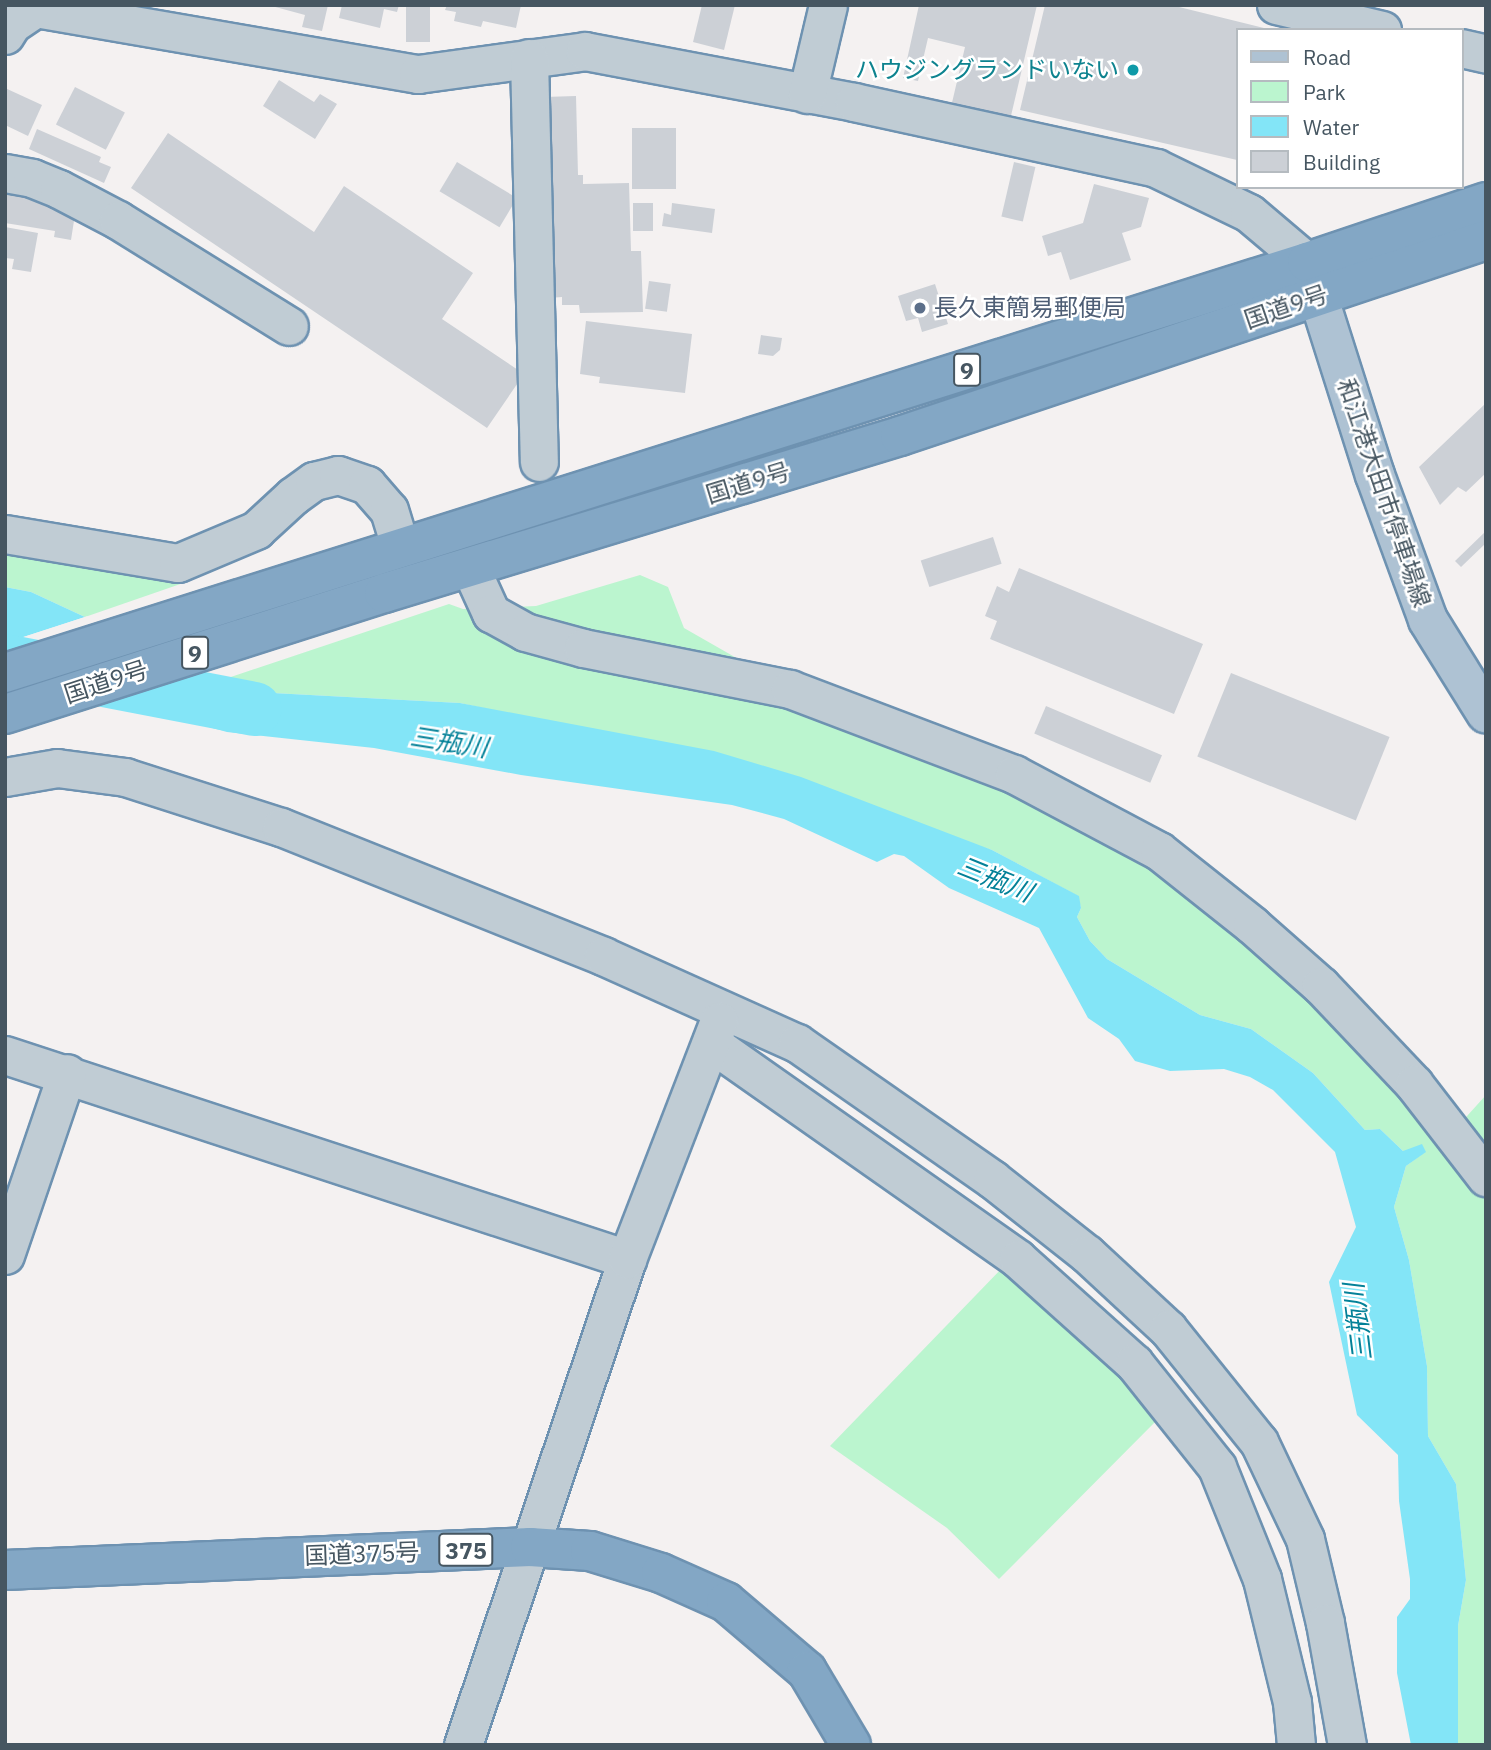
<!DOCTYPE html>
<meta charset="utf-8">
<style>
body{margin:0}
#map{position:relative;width:1491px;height:1750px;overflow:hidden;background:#f4f1f1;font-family:"IBM Plex Sans","Noto Sans JP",sans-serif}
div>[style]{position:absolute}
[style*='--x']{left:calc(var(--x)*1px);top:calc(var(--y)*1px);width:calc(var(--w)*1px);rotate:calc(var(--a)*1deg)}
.green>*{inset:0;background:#bbf5cf}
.water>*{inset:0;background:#83e5f7}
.pier>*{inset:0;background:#f4f1f1}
.river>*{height:54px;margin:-27px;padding:0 27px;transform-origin:27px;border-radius:27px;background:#83e5f7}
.building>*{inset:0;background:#ccd0d6;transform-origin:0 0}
.roads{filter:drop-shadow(2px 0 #6e92b1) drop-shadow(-2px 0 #6e92b1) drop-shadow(0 2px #6e92b1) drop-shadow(0 -2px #6e92b1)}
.minor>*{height:37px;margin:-18.5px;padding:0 18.5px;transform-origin:18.5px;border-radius:18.5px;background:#c0ccd4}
.major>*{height:38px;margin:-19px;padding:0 19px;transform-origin:19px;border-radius:19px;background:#aec2d3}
.highway>*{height:38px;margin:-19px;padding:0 19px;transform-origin:19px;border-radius:19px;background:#83a7c5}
.dots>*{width:19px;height:19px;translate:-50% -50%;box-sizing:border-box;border:4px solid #fff;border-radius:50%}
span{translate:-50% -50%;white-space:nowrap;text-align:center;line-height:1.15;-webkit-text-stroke:5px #fff;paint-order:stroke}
.shield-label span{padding:2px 5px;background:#fff;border:2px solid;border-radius:5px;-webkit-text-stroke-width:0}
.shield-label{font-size:23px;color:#465661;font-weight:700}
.culture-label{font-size:24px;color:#0d838f}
.right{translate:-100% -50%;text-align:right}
.street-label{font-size:24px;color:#465661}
.service-label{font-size:24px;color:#4e5e75}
.left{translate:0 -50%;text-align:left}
.water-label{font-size:26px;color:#038198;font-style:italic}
.frame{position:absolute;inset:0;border:7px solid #465661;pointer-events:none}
.legend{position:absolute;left:1236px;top:28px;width:228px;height:161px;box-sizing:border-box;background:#fff;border:2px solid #b5bbc0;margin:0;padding:9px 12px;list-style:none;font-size:21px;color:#465661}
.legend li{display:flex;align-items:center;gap:14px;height:35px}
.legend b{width:35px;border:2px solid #b5bbc0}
</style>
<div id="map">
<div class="green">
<i style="clip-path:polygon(5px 547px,192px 580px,85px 617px,31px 592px,5px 587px)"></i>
<i style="clip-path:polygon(640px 575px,668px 587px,684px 628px,826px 709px,1104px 825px,1322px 995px,1486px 1195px,1486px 1745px,1458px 1745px,1458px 1626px,1466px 1580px,1456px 1484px,1428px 1436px,1427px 1366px,1409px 1260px,1394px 1207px,1406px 1166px,1425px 1152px,1403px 1151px,1380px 1129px,1365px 1130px,1313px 1073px,1251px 1029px,1200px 1015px,1107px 959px,1090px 941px,1077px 917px,1081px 908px,1078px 896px,992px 850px,553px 723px,460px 703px,234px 691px,210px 684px,449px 604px,463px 609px,536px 606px)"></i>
<i style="clip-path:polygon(1486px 1095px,1486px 1148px,1481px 1139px,1458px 1126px)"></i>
<i style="clip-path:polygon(1005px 1265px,1162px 1415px,999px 1579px,947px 1528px,830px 1446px)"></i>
</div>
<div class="water">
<i style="clip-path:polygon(5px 587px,31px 592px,85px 617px,5px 643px)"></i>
<i style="clip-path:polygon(210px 684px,234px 691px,460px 703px,714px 751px,801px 777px,992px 850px,1079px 896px,1081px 908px,1077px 917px,1090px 941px,1107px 959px,1200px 1015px,1251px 1029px,1313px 1073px,1365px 1130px,1380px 1129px,1403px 1151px,1422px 1144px,1426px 1152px,1406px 1166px,1394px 1207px,1409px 1260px,1427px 1366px,1428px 1436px,1456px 1484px,1466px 1580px,1458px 1626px,1458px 1745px,1411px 1745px,1397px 1673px,1397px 1617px,1410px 1599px,1410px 1579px,1399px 1501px,1398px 1455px,1357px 1415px,1329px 1282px,1356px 1227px,1335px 1152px,1273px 1090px,1250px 1077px,1224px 1069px,1170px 1071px,1135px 1061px,1119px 1039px,1088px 1018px,1039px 928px,949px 888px,904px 856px,894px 854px,877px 862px,784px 819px,732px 805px,521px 775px,374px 748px,227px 732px,139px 708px)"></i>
</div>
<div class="pier">
<i style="clip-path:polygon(88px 616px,86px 620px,5px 647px,5px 643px)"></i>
<i style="clip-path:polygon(209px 681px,216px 682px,136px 710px,138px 705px)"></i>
</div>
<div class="river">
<i style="--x:5;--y:661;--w:254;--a:10.9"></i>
</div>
<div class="building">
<i style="clip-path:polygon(268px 5px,328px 5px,322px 31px,302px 27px,305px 15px)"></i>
<i style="clip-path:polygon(342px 5px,399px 5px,397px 12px,384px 9px,380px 28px,339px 18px)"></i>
<i style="left:406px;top:5px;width:24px;height:37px"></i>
<i style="clip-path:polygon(447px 5px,521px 5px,516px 28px,483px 21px,481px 27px,454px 21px,456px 12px,445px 10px)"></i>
<i style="clip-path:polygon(702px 5px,735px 5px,724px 50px,693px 42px)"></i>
<i style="clip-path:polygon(919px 5px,1037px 5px,1010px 120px,951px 107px,965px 47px,928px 38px,918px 81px,903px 78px)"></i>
<i style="clip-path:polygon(1045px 5px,1171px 5px,1268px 29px,1237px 30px,1237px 160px,1020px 110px)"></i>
<i style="clip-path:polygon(279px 80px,314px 102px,320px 94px,337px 104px,315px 139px,263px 106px)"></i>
<i style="left:75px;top:87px;width:56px;height:42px;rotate:27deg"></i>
<i style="clip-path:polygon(5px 88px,42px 105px,28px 136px,5px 125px)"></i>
<i style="clip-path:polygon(576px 96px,578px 175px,583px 175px,583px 184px,629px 183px,631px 251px,641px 251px,643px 312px,580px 313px,579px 305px,562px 305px,562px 297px,549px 298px,544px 97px)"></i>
<i style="left:632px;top:128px;width:44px;height:61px"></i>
<i style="clip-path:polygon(37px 129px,101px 157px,99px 162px,111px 167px,104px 183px,29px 149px)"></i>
<i style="clip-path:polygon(168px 133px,314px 232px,344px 186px,473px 273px,442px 319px,524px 374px,487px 428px,131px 188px)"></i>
<i style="left:457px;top:162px;width:70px;height:34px;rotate:31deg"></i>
<i style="left:1014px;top:162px;width:22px;height:56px;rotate:13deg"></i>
<i style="clip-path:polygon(1094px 184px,1149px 198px,1141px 227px,1122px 233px,1131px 260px,1070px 280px,1061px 252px,1048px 256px,1042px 236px,1083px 223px)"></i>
<i style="clip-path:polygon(5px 189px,76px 208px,71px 240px,54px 237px,55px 231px,5px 223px)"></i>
<i style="left:653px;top:203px;width:28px;height:20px;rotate:90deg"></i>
<i style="clip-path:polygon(672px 203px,715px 209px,712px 233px,662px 226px,664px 213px,671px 215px)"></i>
<i style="clip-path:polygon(5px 227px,38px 233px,31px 272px,12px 269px,14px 259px,5px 258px)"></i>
<i style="left:649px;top:281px;width:22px;height:28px;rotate:8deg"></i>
<i style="clip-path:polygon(935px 284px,948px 324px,922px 332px,918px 318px,906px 321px,898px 296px)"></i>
<i style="clip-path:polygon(586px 321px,692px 334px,685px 393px,599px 383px,600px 377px,580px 374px)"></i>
<i style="clip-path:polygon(761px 335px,782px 338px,780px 350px,773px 356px,758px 354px)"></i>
<i style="clip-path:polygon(1486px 403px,1486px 473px,1466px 492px,1458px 487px,1440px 505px,1419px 467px)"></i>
<i style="clip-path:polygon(1486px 531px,1486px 543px,1461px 567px,1455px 561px)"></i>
<i style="left:993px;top:537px;width:28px;height:76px;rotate:72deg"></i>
<i style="clip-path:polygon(1019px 568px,1203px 644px,1174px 714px,990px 639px,997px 621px,985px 616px,997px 586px,1009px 592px)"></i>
<i style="left:1231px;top:673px;width:171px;height:90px;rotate:22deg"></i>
<i style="left:1046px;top:706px;width:126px;height:30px;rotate:23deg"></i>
</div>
<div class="roads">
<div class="minor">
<i style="--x:18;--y:5;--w:406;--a:9.8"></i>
<i style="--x:418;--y:74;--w:169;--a:-7.8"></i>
<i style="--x:585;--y:51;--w:274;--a:10.7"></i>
<i style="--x:854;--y:102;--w:309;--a:12.3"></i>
<i style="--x:1156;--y:168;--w:103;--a:25.8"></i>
<i style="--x:1249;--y:213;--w:76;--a:40.2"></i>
<i style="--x:1276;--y:5;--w:109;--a:13.3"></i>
<i style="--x:5;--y:35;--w:13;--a:-58"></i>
<i style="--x:12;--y:24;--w:34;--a:-34"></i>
<i style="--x:1461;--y:48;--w:26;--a:13"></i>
<i style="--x:529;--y:58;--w:404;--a:88.6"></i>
<i style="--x:807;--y:94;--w:91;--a:-76.7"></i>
<i style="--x:5;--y:173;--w:27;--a:10"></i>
<i style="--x:32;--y:178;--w:29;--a:22"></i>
<i style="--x:59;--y:189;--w:67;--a:27.7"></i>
<i style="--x:118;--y:220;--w:201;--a:31.8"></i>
<i style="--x:5;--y:534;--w:175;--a:9.5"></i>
<i style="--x:178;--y:563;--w:85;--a:-22.9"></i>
<i style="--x:256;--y:530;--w:50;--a:-42.6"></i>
<i style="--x:293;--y:496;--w:26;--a:-36"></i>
<i style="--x:314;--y:481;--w:25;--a:-14"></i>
<i style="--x:338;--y:475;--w:31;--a:19"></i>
<i style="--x:367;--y:485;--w:33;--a:49"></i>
<i style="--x:389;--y:510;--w:38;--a:73"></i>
<i style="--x:470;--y:567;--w:51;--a:65.5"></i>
<i style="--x:491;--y:613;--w:39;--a:29"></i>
<i style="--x:525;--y:632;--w:60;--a:15.4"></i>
<i style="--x:583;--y:648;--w:211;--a:11.2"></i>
<i style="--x:790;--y:689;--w:240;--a:20.8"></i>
<i style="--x:1014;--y:774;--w:164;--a:28"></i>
<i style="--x:1159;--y:851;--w:119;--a:38.5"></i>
<i style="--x:1252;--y:925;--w:92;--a:41.5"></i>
<i style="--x:1321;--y:986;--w:135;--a:46.5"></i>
<i style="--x:1414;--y:1084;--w:118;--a:52.3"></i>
<i style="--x:5;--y:777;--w:53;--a:-9.8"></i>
<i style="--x:57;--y:768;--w:69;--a:7.5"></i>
<i style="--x:125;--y:777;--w:164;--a:17.8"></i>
<i style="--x:281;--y:827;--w:347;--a:21.8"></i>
<i style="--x:603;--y:956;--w:213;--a:24.2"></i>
<i style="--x:797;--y:1043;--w:238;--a:34.9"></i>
<i style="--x:992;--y:1179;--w:121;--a:38.3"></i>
<i style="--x:1087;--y:1254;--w:110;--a:42.8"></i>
<i style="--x:1168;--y:1329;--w:145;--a:51.2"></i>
<i style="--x:1259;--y:1442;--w:107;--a:64.6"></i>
<i style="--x:1305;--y:1539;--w:86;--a:76.6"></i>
<i style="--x:1325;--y:1623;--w:124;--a:79.8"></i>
<i style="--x:711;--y:1043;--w:375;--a:35.1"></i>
<i style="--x:1018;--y:1259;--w:156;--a:41.9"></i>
<i style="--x:1134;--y:1363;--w:133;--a:51.4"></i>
<i style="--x:1217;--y:1467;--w:121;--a:68.1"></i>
<i style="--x:1262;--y:1579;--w:127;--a:76.3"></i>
<i style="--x:1292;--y:1702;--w:43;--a:84.7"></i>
<i style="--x:5;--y:1055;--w:655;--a:18.16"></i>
<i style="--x:627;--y:1259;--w:513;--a:108.65"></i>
<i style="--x:5;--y:1255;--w:192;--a:-71.2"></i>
<i style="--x:627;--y:1259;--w:255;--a:-68.9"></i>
</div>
<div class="major">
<i style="--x:1308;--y:264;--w:221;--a:72.4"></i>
<i style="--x:1375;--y:475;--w:154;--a:69.9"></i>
<i style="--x:1428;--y:620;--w:110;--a:58.1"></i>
</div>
<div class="highway">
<i style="--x:5;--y:673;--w:1365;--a:-17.52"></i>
<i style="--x:1307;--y:262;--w:189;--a:-18.5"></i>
<i style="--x:5;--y:714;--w:398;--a:-17.7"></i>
<i style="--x:384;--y:593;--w:539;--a:-16.92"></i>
<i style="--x:900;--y:436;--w:618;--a:-18.49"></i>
<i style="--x:5;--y:1570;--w:526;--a:-2.51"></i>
<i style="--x:530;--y:1547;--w:60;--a:3.8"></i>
<i style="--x:590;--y:1551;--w:74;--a:17.2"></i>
<i style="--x:661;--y:1573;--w:71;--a:24"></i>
<i style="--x:726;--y:1602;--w:106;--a:40.4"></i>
<i style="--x:807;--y:1671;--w:86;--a:59.3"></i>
</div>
</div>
<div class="dots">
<i style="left:1133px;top:70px;background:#0f9aa8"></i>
<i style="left:920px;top:308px;background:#5c6f8a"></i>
</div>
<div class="shield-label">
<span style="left:967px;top:370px">9</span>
<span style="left:195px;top:653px">9</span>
<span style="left:466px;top:1550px">375</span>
</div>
<div class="culture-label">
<span class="right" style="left:1119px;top:70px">ハウジングランドいない</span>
</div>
<div class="street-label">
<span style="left:1286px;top:307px;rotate:-19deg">国道9号</span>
<span style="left:748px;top:483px;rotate:-17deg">国道9号</span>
<span style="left:1384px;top:493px;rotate:71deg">和江港大田市停車場線</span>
<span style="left:106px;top:682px;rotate:-18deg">国道9号</span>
<span style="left:362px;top:1554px;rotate:-2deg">国道375号</span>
</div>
<div class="service-label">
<span class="left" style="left:934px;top:308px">長久東簡易郵便局</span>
</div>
<div class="water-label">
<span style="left:449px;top:742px;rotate:9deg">三瓶川</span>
<span style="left:995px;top:879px;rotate:22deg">三瓶川</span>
<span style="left:1358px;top:1322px;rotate:-97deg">三瓶川</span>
</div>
<div class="frame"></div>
<ul class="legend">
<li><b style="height:9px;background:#aec2d3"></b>Road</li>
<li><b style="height:19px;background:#bbf5cf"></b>Park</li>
<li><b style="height:19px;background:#83e5f7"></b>Water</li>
<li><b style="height:19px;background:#ccd0d6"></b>Building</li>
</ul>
</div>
